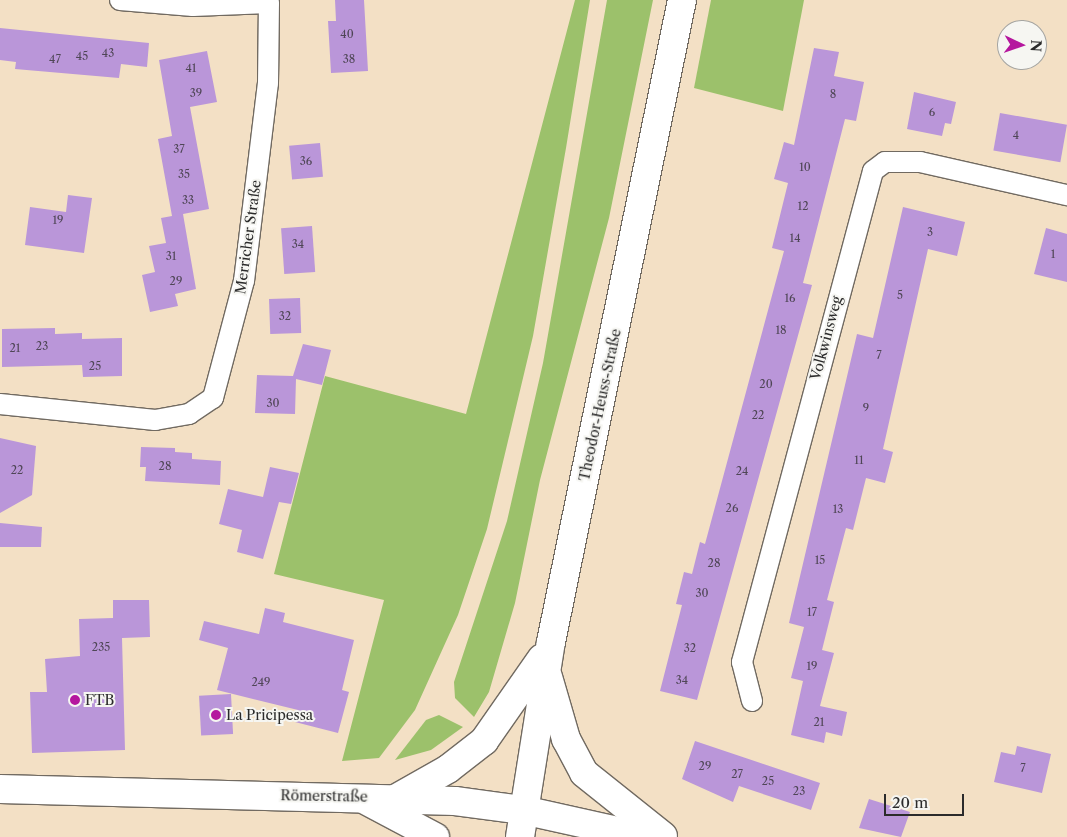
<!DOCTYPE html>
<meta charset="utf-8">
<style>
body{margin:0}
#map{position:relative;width:1067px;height:837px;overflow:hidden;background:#f3e0c5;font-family:"Libre Caslon Text",serif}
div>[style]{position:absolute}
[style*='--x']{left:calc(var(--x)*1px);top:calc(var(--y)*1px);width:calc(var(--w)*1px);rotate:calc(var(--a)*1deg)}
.green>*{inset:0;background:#9cc16b}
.building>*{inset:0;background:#ba96d9;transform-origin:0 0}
.roads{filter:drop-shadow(1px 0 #716a61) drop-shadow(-1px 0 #716a61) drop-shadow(0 1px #716a61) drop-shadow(0 -1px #716a61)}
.minor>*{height:20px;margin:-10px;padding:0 10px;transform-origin:10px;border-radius:10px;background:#fff}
.secondary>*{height:28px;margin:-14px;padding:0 14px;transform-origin:14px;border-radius:14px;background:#fff}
.dots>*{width:14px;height:14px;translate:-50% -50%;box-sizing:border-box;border:2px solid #f6f6f2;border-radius:50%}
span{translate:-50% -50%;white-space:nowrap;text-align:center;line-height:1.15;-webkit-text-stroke:4px #f6f6f2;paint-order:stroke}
.number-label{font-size:11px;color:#4f4656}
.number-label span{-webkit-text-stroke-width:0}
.street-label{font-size:14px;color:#2b2b2b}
.poi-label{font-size:14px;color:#2b2b2b}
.left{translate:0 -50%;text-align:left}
.north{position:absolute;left:997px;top:20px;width:50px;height:50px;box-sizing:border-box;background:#f6f6f2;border:1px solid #a5a5a2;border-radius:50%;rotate:93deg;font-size:14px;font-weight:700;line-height:20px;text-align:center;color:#2b2b2b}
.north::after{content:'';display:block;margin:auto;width:18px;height:22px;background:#b5179e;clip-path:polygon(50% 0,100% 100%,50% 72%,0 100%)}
.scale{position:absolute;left:884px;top:794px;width:80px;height:22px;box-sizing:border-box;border:2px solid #2b2b2b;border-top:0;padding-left:6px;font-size:15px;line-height:18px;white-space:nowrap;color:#2b2b2b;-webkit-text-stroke:4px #f6f6f2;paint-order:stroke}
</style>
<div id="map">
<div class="green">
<i style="clip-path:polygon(575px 0,590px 0,566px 148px,533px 336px,487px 529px,458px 615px,415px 710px,379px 758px,342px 761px,384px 600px,274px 574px,325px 376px,466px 414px)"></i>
<i style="clip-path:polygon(607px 0,653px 0,609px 218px,540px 480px,515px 603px,489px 692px,474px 717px,455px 698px,454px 682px,507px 521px,543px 363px)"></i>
<i style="clip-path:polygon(711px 0,804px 0,783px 111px,694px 88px)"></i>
<i style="clip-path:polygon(439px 715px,463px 727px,431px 750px,395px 760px,426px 720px)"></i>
</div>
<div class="building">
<i style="clip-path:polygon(335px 0,364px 0,368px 71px,331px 73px,328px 21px,336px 21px)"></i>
<i style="clip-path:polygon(0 28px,149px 43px,147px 67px,121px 64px,119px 78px,15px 69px,16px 62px,0 60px)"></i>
<i style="clip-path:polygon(814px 48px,839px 52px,834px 76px,864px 82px,856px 121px,845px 119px,803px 283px,812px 285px,697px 700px,660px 691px,682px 605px,676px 604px,684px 572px,692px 574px,700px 542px,705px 544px,784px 251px,772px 248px,788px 183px,774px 179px,784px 142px,794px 145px)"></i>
<i style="clip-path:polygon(207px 51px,217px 102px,190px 107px,209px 209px,183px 214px,196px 289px,175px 294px,178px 306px,150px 312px,142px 275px,155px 272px,149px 246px,166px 243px,161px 218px,172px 216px,158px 139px,172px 136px,159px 60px)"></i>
<i style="clip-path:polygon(914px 92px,956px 102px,951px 124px,945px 123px,942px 136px,907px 129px)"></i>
<i style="left:1000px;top:113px;width:68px;height:38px;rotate:10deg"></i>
<i style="left:320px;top:143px;width:34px;height:31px;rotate:85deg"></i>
<i style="clip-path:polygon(68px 195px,92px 198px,84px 253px,25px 245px,30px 207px,66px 212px)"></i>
<i style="clip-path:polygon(903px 207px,965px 222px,957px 256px,928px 249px,883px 449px,893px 452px,885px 483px,866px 478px,853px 530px,846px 528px,827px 600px,834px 602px,822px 650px,834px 653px,820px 706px,847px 712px,842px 736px,826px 732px,824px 743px,791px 735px,803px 681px,791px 678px,804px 627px,789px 623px,857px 334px,873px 338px)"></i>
<i style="left:312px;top:226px;width:46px;height:31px;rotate:86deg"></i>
<i style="clip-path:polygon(1046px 228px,1067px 234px,1067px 282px,1034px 274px)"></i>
<i style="left:300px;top:298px;width:35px;height:31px;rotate:88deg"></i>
<i style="clip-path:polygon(55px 328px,55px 334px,82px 333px,82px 339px,122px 338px,122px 376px,83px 377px,82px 365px,2px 367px,2px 329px)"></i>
<i style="clip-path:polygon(303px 344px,331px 350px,322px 385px,296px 379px,295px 414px,255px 413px,257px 375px,293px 376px)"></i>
<i style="clip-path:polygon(0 438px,36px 446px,32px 495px,0 513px)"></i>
<i style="clip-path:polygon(141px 447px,175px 448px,175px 452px,192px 453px,192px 459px,221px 461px,220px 485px,145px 481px,146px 467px,140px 467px)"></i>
<i style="clip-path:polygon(270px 467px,299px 473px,291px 504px,279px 502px,263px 559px,237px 552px,242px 530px,219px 524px,228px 489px,263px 497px)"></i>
<i style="clip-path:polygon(0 523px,42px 527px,41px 547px,0 547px)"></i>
<i style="clip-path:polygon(113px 600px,149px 600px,150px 637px,122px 638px,125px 750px,32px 753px,30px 692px,47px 692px,45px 659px,80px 656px,79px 619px,113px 618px)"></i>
<i style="clip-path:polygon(265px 608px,285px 613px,283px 622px,354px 640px,342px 690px,349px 692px,338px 733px,295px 722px,298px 710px,217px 690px,228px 648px,199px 640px,204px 621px,259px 634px)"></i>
<i style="left:231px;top:694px;width:40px;height:32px;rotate:87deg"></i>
<i style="clip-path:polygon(695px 741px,820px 783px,811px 810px,739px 786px,733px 802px,682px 779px)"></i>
<i style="clip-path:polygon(1017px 746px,1051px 754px,1042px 793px,994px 782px,1001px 752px,1015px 755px)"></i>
<i style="clip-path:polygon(869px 799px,910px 812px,901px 837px,859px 828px)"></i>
</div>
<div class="roads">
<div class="minor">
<i style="--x:120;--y:0;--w:73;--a:4.7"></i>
<i style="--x:193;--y:6;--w:76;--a:-2.3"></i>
<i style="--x:0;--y:404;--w:156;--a:5.9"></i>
<i style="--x:155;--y:420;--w:35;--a:-10"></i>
<i style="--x:189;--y:414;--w:29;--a:-34"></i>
<i style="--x:213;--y:398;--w:121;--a:-75.2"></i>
<i style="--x:244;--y:281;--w:199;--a:-83.1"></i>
<i style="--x:268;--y:83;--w:80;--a:-89.3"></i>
<i style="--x:752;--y:701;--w:40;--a:-104.4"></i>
<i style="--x:742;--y:662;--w:508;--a:-75.06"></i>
<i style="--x:873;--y:171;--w:15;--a:-37"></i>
<i style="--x:885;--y:162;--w:35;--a:0"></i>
<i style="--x:920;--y:162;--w:151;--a:12.7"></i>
</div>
<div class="secondary">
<i style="--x:548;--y:677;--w:65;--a:73.8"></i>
<i style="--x:566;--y:739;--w:38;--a:62"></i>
<i style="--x:584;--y:773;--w:101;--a:38.6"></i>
<i style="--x:0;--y:789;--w:455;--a:1.5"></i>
<i style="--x:455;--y:801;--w:69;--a:7.5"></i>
<i style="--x:523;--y:810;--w:125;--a:12.5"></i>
<i style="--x:397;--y:798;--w:59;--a:-29.6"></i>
<i style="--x:448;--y:769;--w:46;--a:-37.9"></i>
<i style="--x:484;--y:741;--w:101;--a:-55.1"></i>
<i style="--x:367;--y:801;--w:77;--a:27.9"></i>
<i style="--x:520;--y:837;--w:197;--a:-81"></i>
<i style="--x:551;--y:642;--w:655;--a:-78.47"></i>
</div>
</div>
<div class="dots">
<i style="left:75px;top:700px;background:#b5179e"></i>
<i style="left:216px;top:715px;background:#b5179e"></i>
</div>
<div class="number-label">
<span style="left:347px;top:34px">40</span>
<span style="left:108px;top:53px">43</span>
<span style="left:82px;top:56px">45</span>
<span style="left:55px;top:59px">47</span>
<span style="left:349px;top:59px">38</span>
<span style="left:191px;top:68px">41</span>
<span style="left:196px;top:93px">39</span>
<span style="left:833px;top:94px">8</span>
<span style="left:932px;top:112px">6</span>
<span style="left:1016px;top:135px">4</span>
<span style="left:179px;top:149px">37</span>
<span style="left:306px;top:161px">36</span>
<span style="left:805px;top:167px">10</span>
<span style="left:184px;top:174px">35</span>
<span style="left:188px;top:200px">33</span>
<span style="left:803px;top:206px">12</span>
<span style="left:58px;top:220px">19</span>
<span style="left:930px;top:232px">3</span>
<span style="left:795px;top:238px">14</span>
<span style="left:298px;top:244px">34</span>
<span style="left:1053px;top:254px">1</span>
<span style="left:171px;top:256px">31</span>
<span style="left:176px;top:281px">29</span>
<span style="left:900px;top:295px">5</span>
<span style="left:790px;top:298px">16</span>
<span style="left:285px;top:316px">32</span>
<span style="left:781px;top:330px">18</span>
<span style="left:42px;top:346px">23</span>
<span style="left:15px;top:348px">21</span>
<span style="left:879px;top:355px">7</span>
<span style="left:95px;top:366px">25</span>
<span style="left:766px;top:384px">20</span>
<span style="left:273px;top:403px">30</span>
<span style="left:866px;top:408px">9</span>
<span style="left:758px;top:415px">22</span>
<span style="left:859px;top:460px">11</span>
<span style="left:165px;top:466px">28</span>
<span style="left:17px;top:470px">22</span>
<span style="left:742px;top:471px">24</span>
<span style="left:732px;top:508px">26</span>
<span style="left:838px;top:509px">13</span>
<span style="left:820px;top:560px">15</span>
<span style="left:714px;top:563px">28</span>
<span style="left:702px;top:593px">30</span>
<span style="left:812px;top:612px">17</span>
<span style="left:101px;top:647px">235</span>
<span style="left:690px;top:648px">32</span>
<span style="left:812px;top:666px">19</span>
<span style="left:682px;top:680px">34</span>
<span style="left:261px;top:682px">249</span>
<span style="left:819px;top:722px">21</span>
<span style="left:705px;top:766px">29</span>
<span style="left:1023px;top:768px">7</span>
<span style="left:737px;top:774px">27</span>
<span style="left:768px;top:781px">25</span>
<span style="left:799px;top:791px">23</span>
</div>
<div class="street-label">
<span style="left:248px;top:237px;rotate:-82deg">Merricher Straße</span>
<span style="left:826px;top:338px;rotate:-75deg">Volkwinsweg</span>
<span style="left:600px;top:405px;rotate:-78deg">Theodor-Heuss-Straße</span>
<span style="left:324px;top:796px;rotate:1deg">Römerstraße</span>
</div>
<div class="poi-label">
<span class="left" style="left:85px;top:700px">FTB</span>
<span class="left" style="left:226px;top:715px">La Pricipessa</span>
</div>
<div class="north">N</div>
<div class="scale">20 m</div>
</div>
